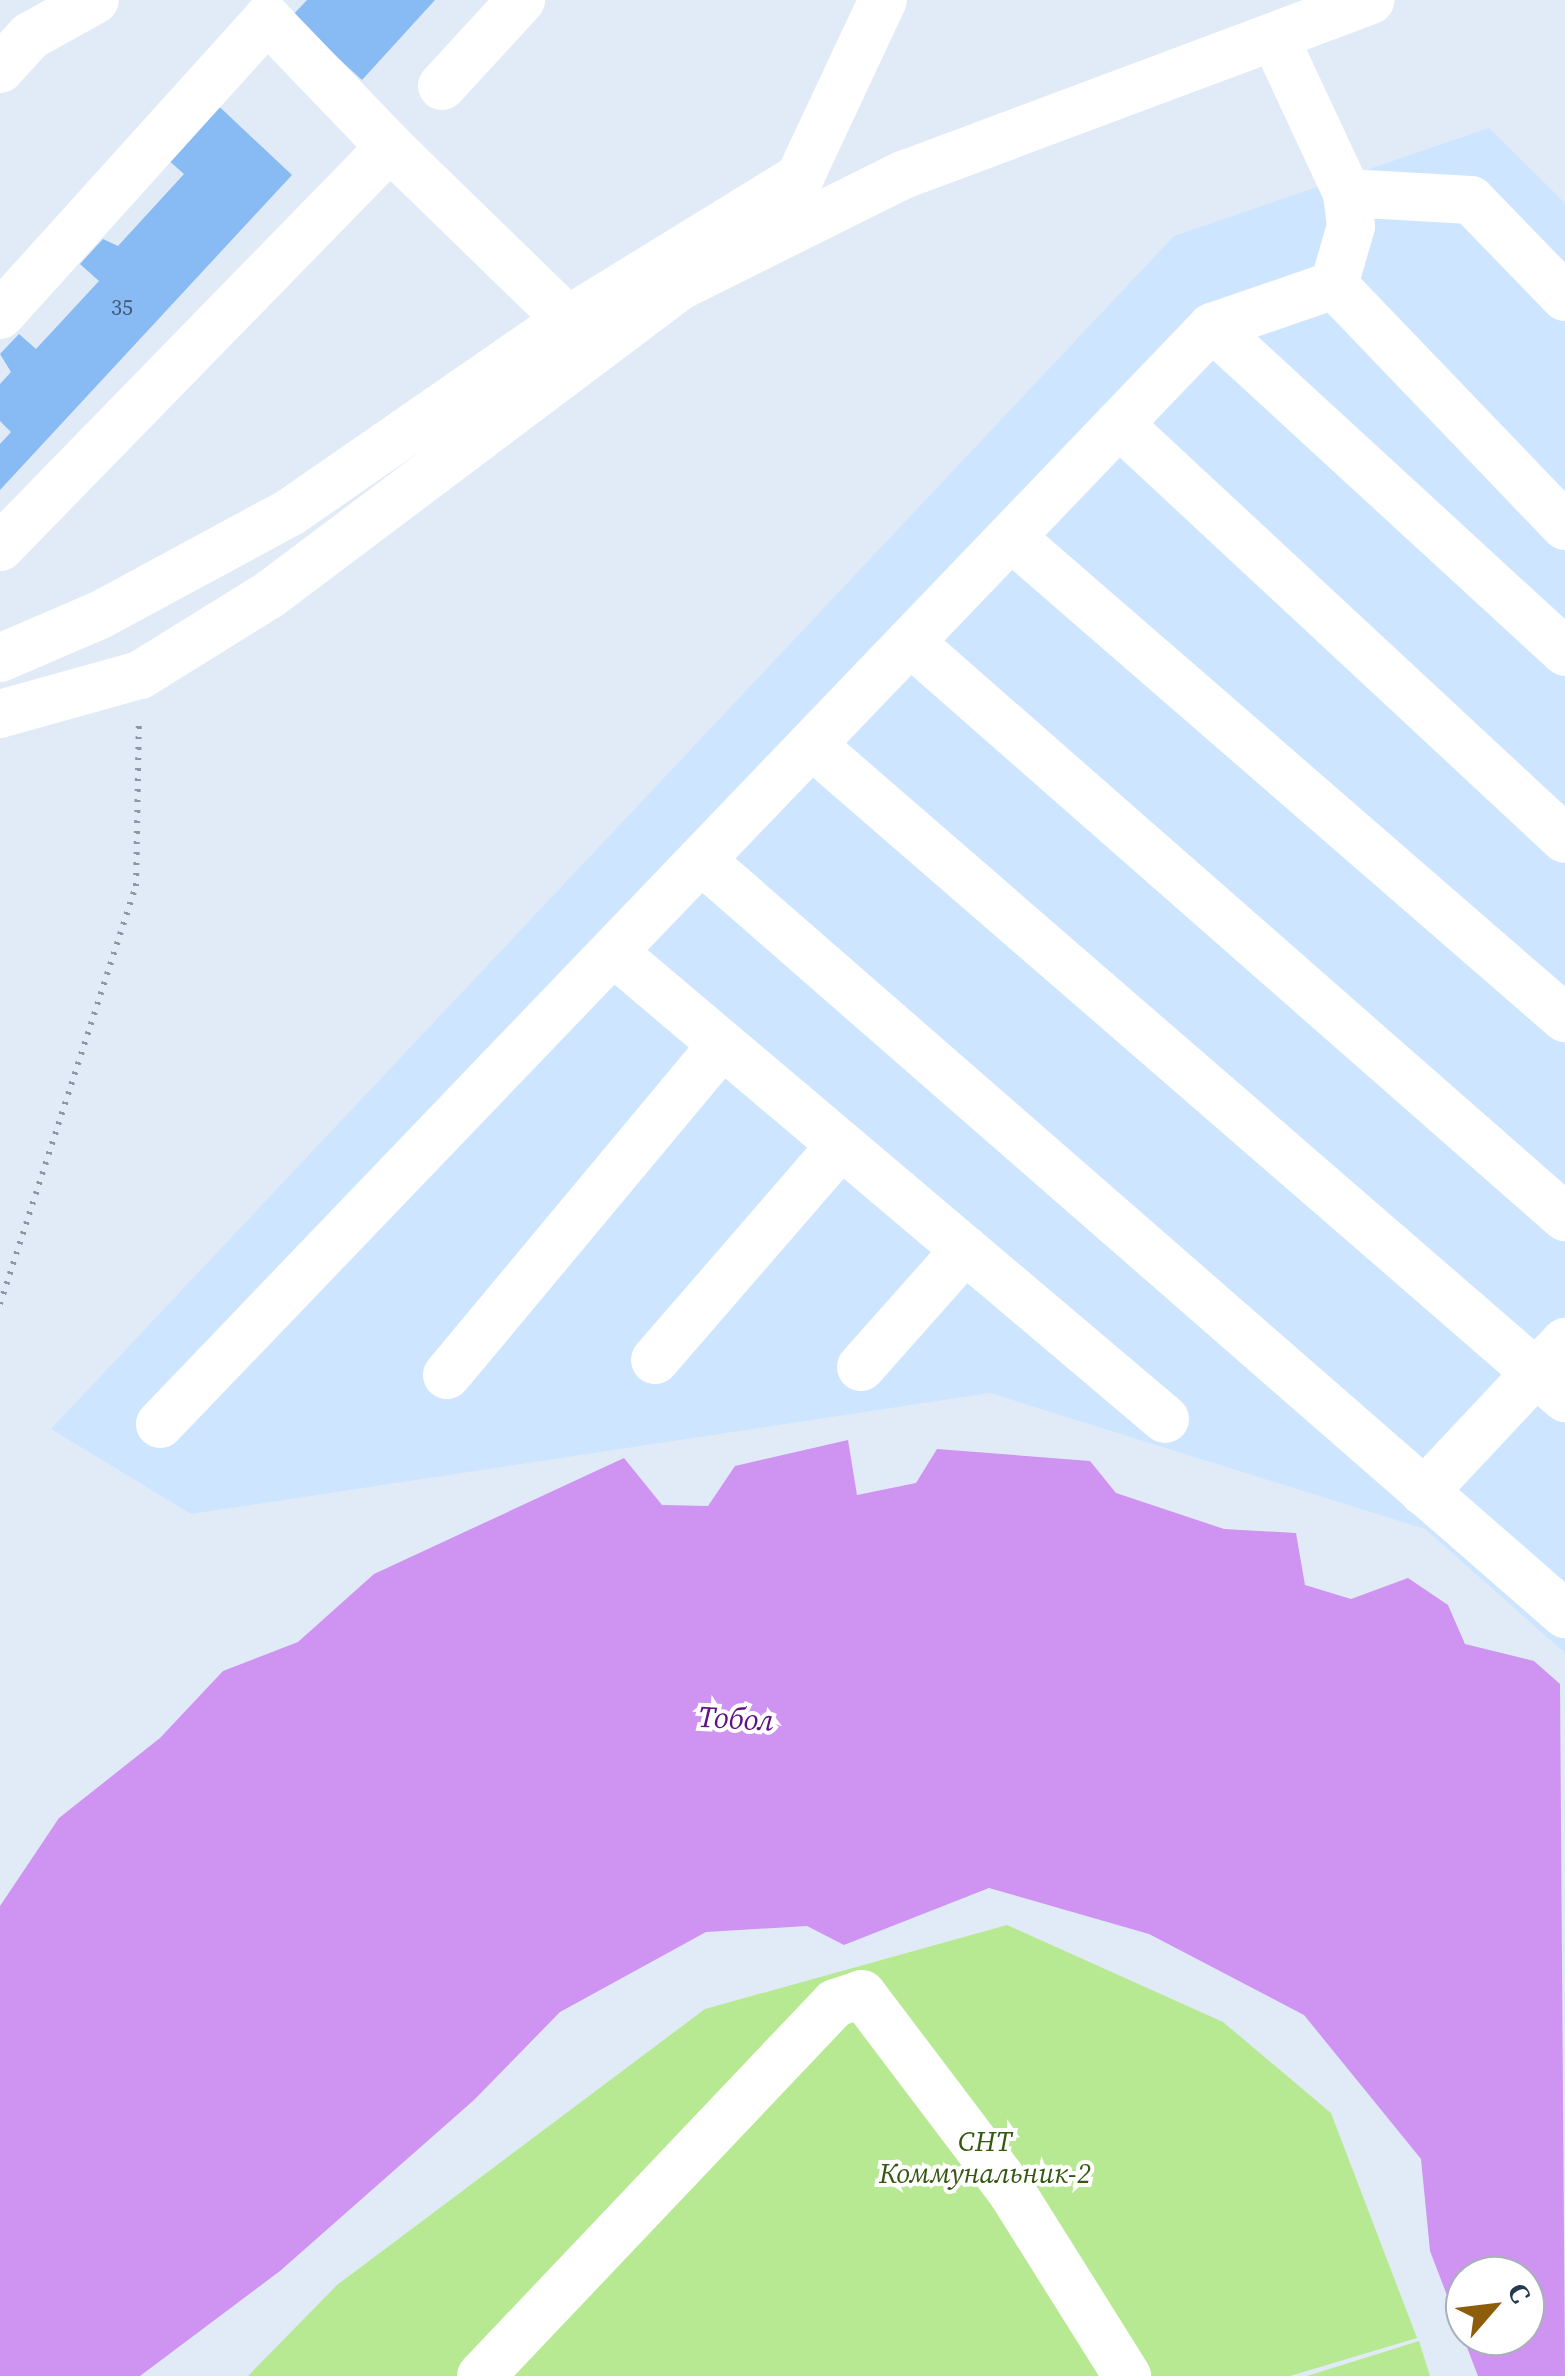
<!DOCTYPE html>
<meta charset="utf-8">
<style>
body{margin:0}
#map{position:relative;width:1565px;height:2376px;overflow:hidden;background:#e1ebf7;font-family:"Source Serif 4",serif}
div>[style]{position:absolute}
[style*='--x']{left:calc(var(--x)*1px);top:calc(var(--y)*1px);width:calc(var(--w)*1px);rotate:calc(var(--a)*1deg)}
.built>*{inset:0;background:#cee5ff}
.green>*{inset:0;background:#b7e993}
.water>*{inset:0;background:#cf93f1}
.building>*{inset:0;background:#88baf3}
.path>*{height:6px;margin-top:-3px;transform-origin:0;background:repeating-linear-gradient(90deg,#8a98a9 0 2.5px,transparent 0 10.5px)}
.minor>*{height:48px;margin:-24px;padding:0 24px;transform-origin:24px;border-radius:24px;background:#fff}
span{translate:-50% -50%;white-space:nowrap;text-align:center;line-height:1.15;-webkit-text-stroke:8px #fff;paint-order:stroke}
.number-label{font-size:22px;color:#3e5979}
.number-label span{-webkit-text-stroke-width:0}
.park-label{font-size:28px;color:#355812;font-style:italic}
.water-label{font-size:30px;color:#611182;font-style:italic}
.north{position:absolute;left:1445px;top:2256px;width:100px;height:100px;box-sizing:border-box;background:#fff;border:2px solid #a8b0b9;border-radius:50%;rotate:62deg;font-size:28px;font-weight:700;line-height:40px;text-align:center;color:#253950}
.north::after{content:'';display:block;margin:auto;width:35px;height:45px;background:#8e5d09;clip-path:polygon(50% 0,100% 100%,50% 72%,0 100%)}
</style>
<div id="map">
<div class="built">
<i style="clip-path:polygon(1489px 128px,1565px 203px,1565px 1653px,1425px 1529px,990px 1393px,191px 1514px,51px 1429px,1174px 236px)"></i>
</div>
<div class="green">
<i style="clip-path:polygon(1007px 1925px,1223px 2022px,1331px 2113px,1417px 2338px,1290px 2376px,248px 2376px,337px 2285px,705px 2009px)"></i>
<i style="clip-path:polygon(1419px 2341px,1430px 2376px,1307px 2376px)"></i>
</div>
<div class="water">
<i style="clip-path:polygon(evenodd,848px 1440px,857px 1495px,916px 1483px,937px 1449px,1090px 1461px,1116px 1493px,1224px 1529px,1296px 1533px,1305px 1585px,1351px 1599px,1408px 1578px,1448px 1605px,1465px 1644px,1534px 1661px,1560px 1684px,1565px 2376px,1478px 2376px,1430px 2251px,1421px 2159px,1304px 2015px,1149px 1934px,989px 1888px,844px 1945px,807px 1926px,706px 1932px,560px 2012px,474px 2100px,280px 2271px,140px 2376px,0 2376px,0 1906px,59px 1818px,160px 1738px,223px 1671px,298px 1642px,374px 1574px,624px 1458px,662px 1505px,708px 1506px,735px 1466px,848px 1440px,1465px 2276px,1525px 2276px,1525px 2336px,1465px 2336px,1465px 2276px)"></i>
</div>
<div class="building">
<i style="clip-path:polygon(307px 0,435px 0,362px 80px,292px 16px)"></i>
<i style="clip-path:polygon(208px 96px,292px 175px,0 490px,0 444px,11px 432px,0 421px,0 384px,11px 372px,0 354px,19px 334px,36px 349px,99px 281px,80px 264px,103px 239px,118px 246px,184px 174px,157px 150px)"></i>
</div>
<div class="path">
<i style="--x:0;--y:1304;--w:440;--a:-72"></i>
<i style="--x:136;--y:886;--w:165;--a:-89"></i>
</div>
<div class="minor">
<i style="--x:0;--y:69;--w:45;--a:-47.7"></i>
<i style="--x:30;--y:36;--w:74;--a:-29"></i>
<i style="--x:442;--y:86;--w:117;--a:-47.4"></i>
<i style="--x:390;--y:147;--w:248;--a:44.2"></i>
<i style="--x:1347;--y:193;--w:124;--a:3.2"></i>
<i style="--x:1471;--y:200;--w:135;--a:45.9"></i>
<i style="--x:1334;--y:285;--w:334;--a:46.2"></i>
<i style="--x:0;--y:315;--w:399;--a:-47.9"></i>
<i style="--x:267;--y:19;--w:178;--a:46.1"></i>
<i style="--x:390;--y:147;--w:559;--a:134.27"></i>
<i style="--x:1212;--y:327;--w:480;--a:42.6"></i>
<i style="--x:1119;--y:424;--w:609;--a:42.94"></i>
<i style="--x:1011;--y:537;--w:734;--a:40.97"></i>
<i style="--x:910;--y:642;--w:872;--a:41.28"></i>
<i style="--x:0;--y:658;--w:109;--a:-23.3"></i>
<i style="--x:100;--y:615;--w:215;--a:-28.4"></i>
<i style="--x:289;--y:513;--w:339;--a:-34.7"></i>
<i style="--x:568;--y:320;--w:273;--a:-31.6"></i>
<i style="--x:800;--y:177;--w:195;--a:-64.9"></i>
<i style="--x:0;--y:714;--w:145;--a:-15.6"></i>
<i style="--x:140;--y:675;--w:152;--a:-31.8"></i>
<i style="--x:269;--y:595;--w:514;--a:-36.94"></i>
<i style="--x:680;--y:286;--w:249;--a:-26.5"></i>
<i style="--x:903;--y:175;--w:499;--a:-20.5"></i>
<i style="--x:812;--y:745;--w:997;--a:40.93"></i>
<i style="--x:701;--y:860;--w:1147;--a:41.11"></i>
<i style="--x:613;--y:952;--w:723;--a:40.23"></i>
<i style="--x:655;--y:1360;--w:284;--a:-49.1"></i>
<i style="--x:861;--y:1367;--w:157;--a:-48.4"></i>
<i style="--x:447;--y:1375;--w:430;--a:-50.2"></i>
<i style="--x:160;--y:1424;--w:1520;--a:-46.2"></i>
<i style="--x:1212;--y:327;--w:129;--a:-19"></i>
<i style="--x:1334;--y:285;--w:61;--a:-73.9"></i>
<i style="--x:1351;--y:226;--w:33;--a:-97"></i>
<i style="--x:1347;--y:193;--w:168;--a:-115"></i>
<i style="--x:1424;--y:1492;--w:206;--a:-46.8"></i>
<i style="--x:481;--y:2376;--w:514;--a:-46.5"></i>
<i style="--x:835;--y:2003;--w:28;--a:-18"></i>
<i style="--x:862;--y:1994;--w:251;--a:52.9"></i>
<i style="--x:1013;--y:2194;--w:215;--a:57.9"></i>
</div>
<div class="number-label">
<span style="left:122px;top:308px">35</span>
</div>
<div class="park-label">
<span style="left:985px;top:2157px">СНТ<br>Коммунальник-2</span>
</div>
<div class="water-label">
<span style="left:736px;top:1719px;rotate:3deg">Тобол</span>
</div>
<div class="north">С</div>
</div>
